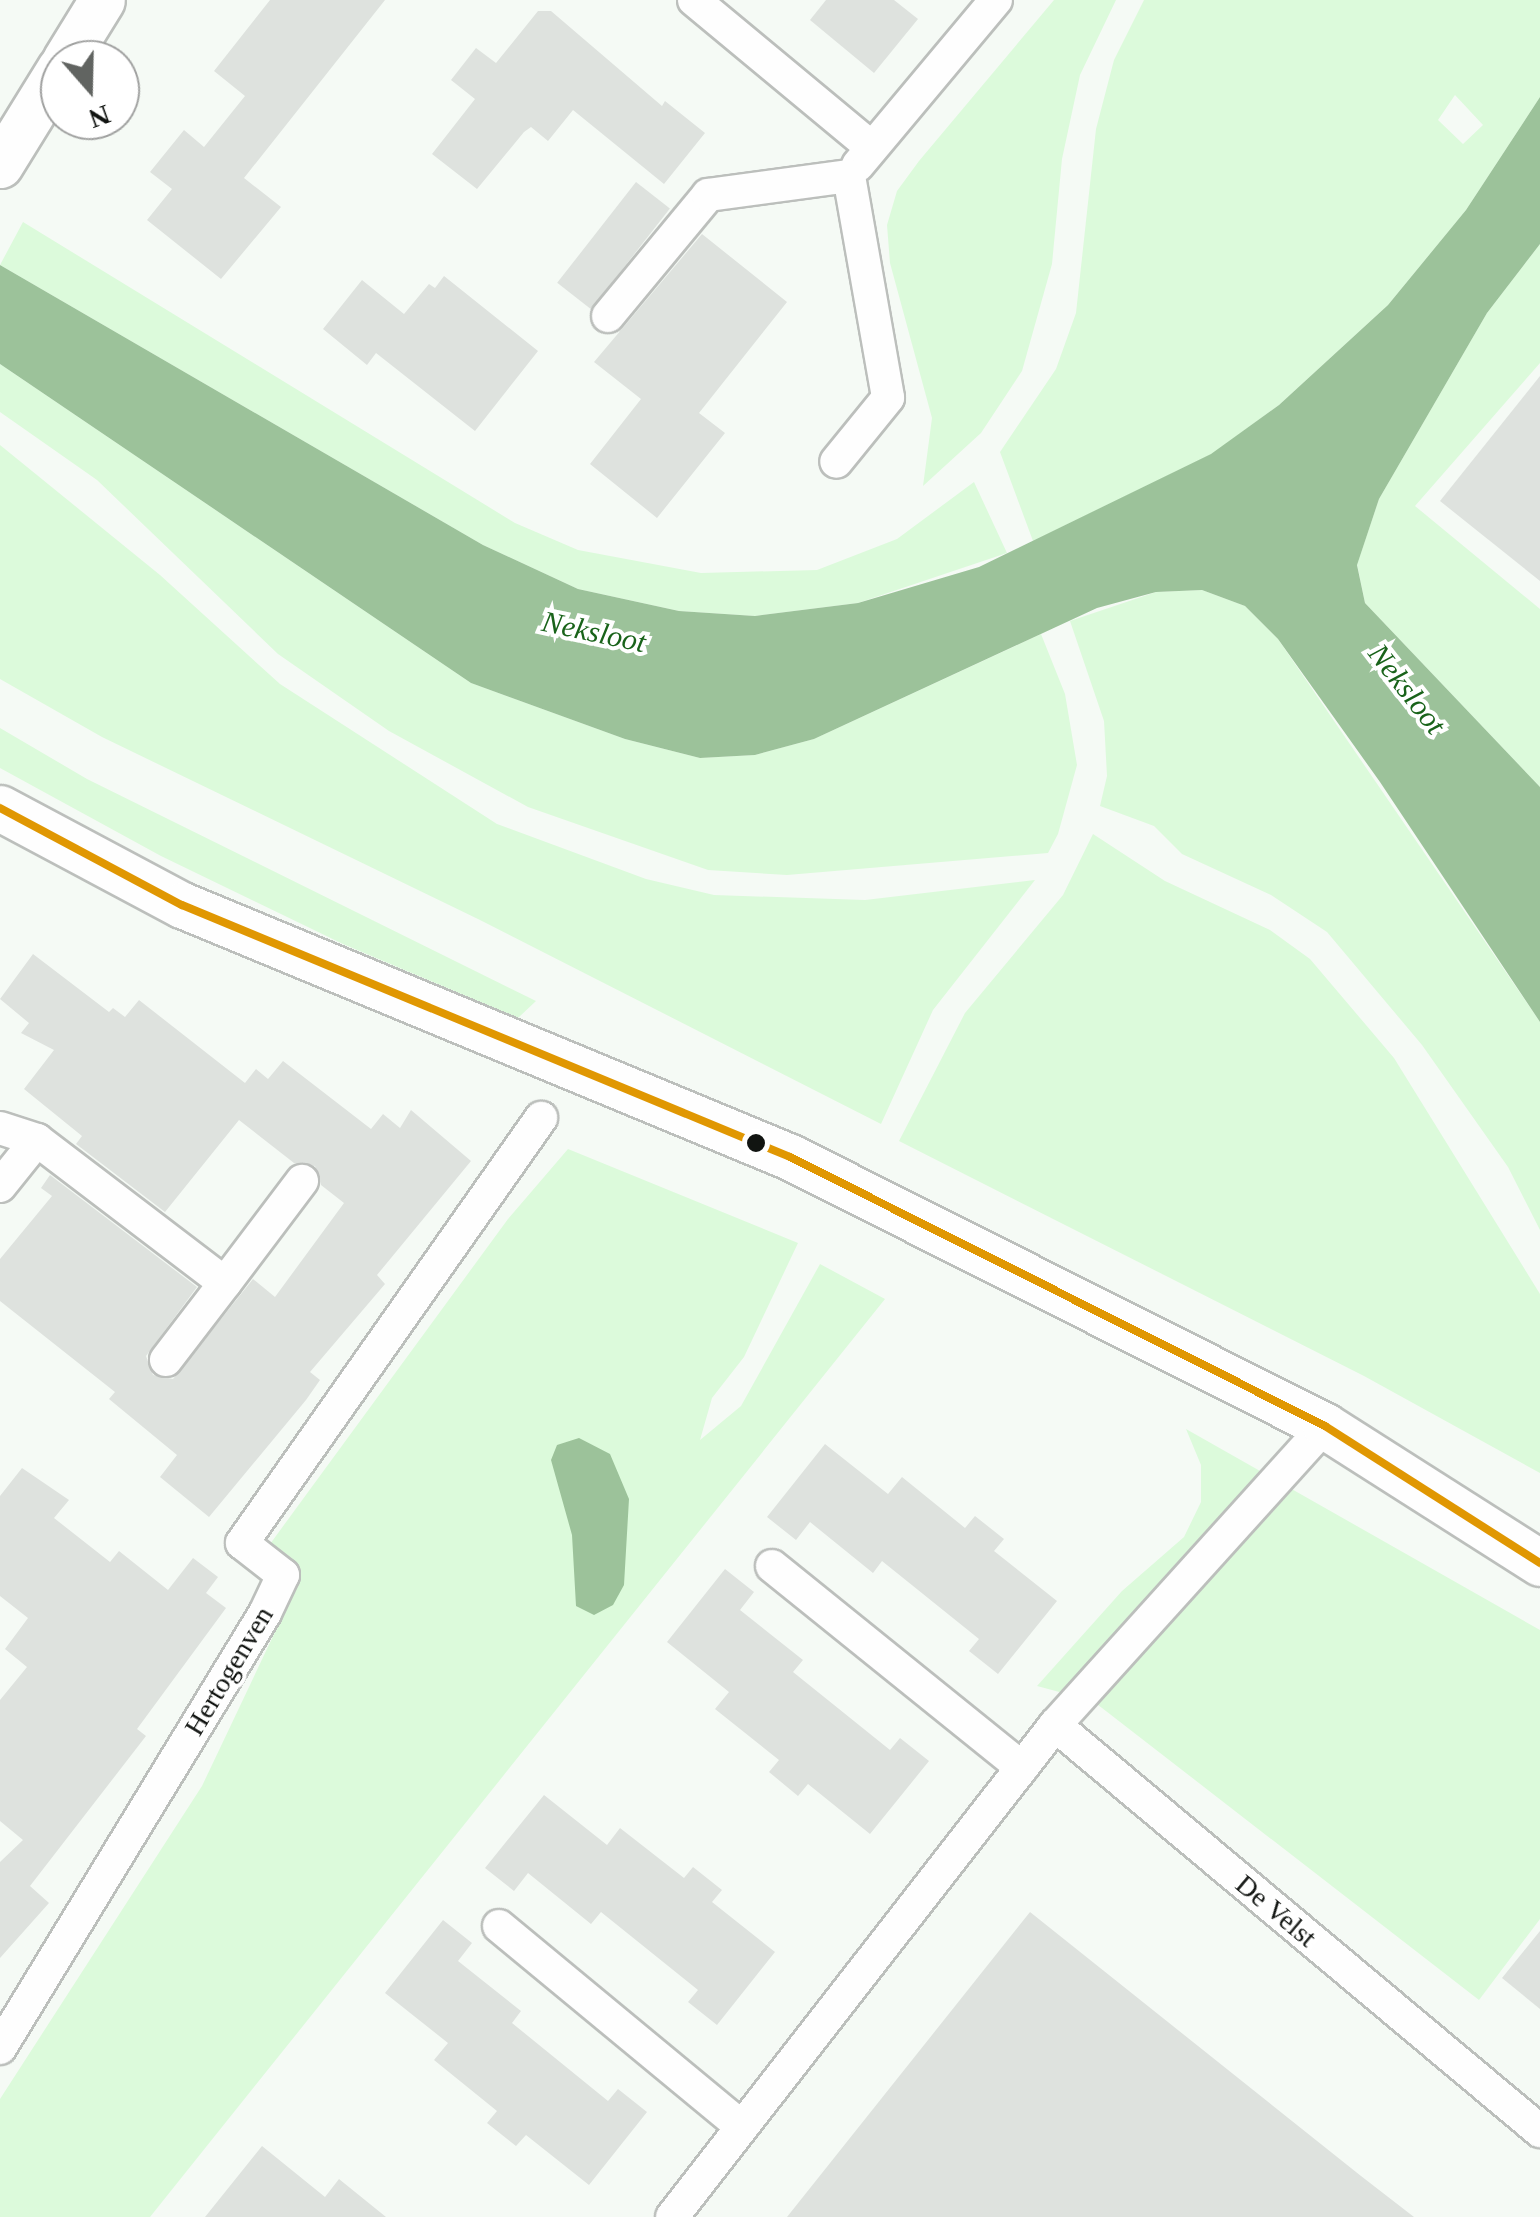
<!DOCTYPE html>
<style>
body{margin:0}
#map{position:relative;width:1540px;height:2217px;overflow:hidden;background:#f5faf5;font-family:Georgia,serif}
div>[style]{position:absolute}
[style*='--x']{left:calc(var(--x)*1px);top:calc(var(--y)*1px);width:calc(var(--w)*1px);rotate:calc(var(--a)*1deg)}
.green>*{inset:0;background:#dcfadb}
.water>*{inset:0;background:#9cc29a}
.building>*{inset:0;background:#dee2de;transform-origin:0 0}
.roads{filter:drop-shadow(2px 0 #bcbfbc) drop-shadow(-2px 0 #bcbfbc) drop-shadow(0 2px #bcbfbc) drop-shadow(0 -2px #bcbfbc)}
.street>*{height:32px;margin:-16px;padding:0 16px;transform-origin:16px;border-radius:16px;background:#fefefe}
.secondary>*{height:45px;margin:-22.5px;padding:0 22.5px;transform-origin:22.5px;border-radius:22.5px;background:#fefefe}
.bus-1>*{height:8px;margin:-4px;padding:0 4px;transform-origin:4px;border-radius:4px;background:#e09702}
.dots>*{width:28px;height:28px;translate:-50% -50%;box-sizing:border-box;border:5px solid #fff;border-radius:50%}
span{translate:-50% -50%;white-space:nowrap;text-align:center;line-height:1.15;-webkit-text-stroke:8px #fff;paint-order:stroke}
.street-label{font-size:28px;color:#111411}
.water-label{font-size:30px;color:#19631a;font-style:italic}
.north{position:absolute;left:40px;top:40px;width:100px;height:100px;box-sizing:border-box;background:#fff;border:2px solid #a0a1a0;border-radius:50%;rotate:160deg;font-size:28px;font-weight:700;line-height:40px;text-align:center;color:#111411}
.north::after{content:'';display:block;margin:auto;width:35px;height:45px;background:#616461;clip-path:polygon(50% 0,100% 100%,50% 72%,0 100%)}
</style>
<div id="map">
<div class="green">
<i style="clip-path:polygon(1054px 0,1116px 0,1080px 75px,1062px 159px,1052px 264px,1022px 371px,981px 433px,923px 486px,932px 418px,890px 263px,887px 225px,897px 191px,919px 161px)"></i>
<i style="clip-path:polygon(evenodd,1144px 0,1540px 0,1540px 97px,1466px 210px,1388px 305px,1279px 405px,1212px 454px,1033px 541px,1000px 452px,1056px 369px,1076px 313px,1096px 129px,1114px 60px,1144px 0,1455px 95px,1483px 125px,1463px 144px,1438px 120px,1455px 95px)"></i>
<i style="clip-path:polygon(23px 222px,515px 523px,578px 550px,701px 573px,817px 570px,897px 539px,974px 482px,1007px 553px,858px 603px,755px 616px,679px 611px,578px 589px,483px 545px,0 265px)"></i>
<i style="clip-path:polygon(1540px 244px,1540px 363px,1415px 506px,1540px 609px,1540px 787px,1365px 603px,1357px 564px,1379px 499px,1487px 313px)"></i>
<i style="clip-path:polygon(0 364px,471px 683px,625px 739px,700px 758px,755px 755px,814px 739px,1041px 634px,1065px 694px,1077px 765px,1058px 834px,1048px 853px,787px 875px,708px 870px,528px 807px,389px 731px,278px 654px,97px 480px,0 412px)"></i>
<i style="clip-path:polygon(0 445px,160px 575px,280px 684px,497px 824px,646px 879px,714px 895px,865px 900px,1035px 880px,933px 1010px,881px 1124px,480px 920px,102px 737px,0 679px)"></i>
<i style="clip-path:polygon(1202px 590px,1245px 606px,1278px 639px,1540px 1022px,1540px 1230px,1508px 1167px,1422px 1045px,1327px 932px,1271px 895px,1182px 854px,1154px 826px,1100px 806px,1107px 776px,1104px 721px,1070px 621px,1156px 592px)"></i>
<i style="clip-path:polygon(0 728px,87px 779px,536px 1001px,518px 1018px,343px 944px,161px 856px,0 768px)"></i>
<i style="clip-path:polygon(1093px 834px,1165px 881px,1270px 930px,1310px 959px,1394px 1058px,1540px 1294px,1540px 1473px,1364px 1376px,899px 1141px,965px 1013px,1063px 895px)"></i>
<i style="clip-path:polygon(568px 1149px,798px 1243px,744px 1357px,712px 1398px,700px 1440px,741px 1406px,820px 1264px,885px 1299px,150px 2217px,0 2217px,0 2099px,202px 1786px,285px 1611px,251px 1570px,508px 1219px)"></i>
<i style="clip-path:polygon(1186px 1429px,1540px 1630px,1540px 1919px,1479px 2000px,1093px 1701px,1037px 1686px,1122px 1591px,1184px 1537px,1201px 1502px,1201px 1465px)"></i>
</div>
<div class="water">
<i style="clip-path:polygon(1540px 97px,1540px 244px,1487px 313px,1379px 499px,1357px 565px,1365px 603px,1540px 787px,1540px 1022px,1380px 782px,1278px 639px,1245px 606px,1202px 590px,1156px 592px,1097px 608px,814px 739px,755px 755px,700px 758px,625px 739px,471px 683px,0 364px,0 265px,483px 545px,578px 589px,679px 611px,755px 616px,858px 603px,979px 567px,1211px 454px,1279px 405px,1388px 305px,1466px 210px)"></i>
<i style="clip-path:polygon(579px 1438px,610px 1454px,629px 1499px,624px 1585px,613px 1605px,594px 1615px,576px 1606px,572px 1535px,551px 1460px,557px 1445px)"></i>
</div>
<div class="building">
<i style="clip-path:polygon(270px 0,385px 0,244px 178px,281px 207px,221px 279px,147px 220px,172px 189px,150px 172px,184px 130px,204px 147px,245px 96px,214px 71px)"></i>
<i style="clip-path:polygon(826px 0,894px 0,918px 19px,874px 73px,810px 20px)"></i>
<i style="clip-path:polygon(538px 11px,551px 11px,662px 106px,665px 101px,705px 133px,664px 184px,573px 110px,548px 141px,531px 127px,524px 132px,477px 189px,432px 154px,475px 99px,451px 80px,476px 48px,496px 63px)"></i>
<i style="left:636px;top:182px;width:43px;height:128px;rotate:38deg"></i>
<i style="clip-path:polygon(702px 234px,787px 302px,699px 413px,725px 433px,657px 518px,590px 464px,641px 399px,594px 362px)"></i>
<i style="clip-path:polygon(444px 276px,538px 351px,475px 431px,376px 353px,367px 365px,323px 329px,362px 280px,404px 314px,429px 284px,435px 288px)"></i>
<i style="clip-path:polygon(1540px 376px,1540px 581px,1440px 501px)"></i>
<i style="clip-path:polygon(33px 954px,109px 1012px,113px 1008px,125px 1017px,139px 1000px,245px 1083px,256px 1069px,268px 1079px,283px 1061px,371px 1129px,383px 1114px,400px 1128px,411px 1110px,471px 1161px,377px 1275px,385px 1284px,310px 1372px,320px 1380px,306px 1400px,209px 1517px,160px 1477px,177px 1455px,109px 1399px,115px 1392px,0 1301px,0 1259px,52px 1196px,41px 1188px,50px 1175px,197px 1287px,146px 1356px,153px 1375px,173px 1379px,253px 1279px,275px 1297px,344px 1203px,321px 1185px,315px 1166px,294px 1163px,239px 1120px,165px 1212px,76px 1144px,82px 1136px,24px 1089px,54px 1050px,21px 1033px,29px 1023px,0 999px)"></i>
<i style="clip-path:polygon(825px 1444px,888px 1494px,902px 1477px,965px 1528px,975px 1516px,1004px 1539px,994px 1551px,1057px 1601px,998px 1674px,969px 1651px,979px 1639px,882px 1561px,873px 1573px,810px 1522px,796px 1540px,767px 1517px)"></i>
<i style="clip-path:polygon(22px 1468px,69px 1500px,54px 1518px,110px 1562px,119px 1551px,168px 1590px,193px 1558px,218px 1577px,206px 1593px,226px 1608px,137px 1729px,146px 1736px,30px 1886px,49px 1903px,0 1958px,0 1862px,23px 1840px,0 1821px,0 1700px,27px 1667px,5px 1649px,28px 1618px,0 1596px,0 1496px)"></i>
<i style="clip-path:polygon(725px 1569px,754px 1592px,740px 1610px,803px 1660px,793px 1672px,890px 1750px,900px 1738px,929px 1761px,870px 1834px,808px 1784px,798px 1796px,769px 1772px,779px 1760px,715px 1709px,729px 1692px,667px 1642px)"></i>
<i style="clip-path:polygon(544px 1795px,607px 1845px,620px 1828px,684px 1878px,693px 1867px,722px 1890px,712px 1902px,775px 1952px,717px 2025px,688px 2002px,698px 1990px,601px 1912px,591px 1924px,528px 1873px,514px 1891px,485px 1868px)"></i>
<i style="clip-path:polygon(1030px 1912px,1361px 2176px,1414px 2217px,787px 2217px)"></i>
<i style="clip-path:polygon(443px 1920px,472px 1943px,458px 1961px,521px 2011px,512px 2023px,608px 2101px,618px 2089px,647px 2112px,589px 2185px,526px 2135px,516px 2146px,487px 2123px,497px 2111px,434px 2060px,448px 2043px,385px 1993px)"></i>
<i style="clip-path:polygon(1540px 1931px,1540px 2009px,1502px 1978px)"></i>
<i style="clip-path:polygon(262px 2146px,325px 2197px,339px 2179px,386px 2217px,205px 2217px)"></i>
</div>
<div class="roads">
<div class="street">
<i style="--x:694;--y:0;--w:231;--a:39.7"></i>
<i style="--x:858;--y:165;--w:215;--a:-50.1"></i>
<i style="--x:608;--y:316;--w:157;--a:-50.4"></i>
<i style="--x:708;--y:195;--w:142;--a:-7.7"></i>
<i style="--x:849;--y:176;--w:225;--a:80"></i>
<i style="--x:888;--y:398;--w:82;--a:129.1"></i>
<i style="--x:0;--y:1128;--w:39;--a:18"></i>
<i style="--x:37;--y:1140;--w:236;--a:37.3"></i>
<i style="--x:225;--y:1283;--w:97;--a:127.5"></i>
<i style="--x:0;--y:1186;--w:59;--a:-51.2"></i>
<i style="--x:225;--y:1283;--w:128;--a:-53"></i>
<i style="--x:772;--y:1566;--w:321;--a:38.9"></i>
<i style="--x:1055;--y:1725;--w:403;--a:-47.9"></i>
<i style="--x:499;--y:1926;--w:315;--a:39.6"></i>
<i style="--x:0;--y:2048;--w:509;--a:-58.65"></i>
<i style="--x:265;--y:1613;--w:42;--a:-64.7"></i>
<i style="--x:283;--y:1575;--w:52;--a:-142"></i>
<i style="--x:242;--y:1543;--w:520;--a:-54.87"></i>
<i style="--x:672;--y:2217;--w:624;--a:-52.1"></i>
<i style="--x:1055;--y:1725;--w:633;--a:39.93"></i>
</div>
<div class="secondary">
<i style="--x:65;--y:60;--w:70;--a:-58.3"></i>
<i style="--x:0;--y:165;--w:114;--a:-58.3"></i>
<i style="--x:0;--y:808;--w:206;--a:28.1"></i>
<i style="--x:182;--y:905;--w:658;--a:22.51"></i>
<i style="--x:790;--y:1157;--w:599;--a:26.69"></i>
<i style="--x:1325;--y:1426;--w:255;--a:32.5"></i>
</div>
</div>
<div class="bus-1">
<i style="--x:0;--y:808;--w:206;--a:28.1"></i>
<i style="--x:182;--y:905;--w:658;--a:22.51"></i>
<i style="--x:790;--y:1157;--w:599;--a:26.69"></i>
<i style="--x:1325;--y:1426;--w:255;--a:32.5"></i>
</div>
<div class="dots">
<i style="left:756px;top:1143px;background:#111411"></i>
</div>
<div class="street-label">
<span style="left:229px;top:1671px;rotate:-59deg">Hertogenven</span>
<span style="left:1276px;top:1911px;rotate:40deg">De Velst</span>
</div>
<div class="water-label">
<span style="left:594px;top:632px;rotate:12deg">Neksloot</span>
<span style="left:1407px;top:689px;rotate:52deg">Neksloot</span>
</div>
<div class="north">N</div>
</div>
